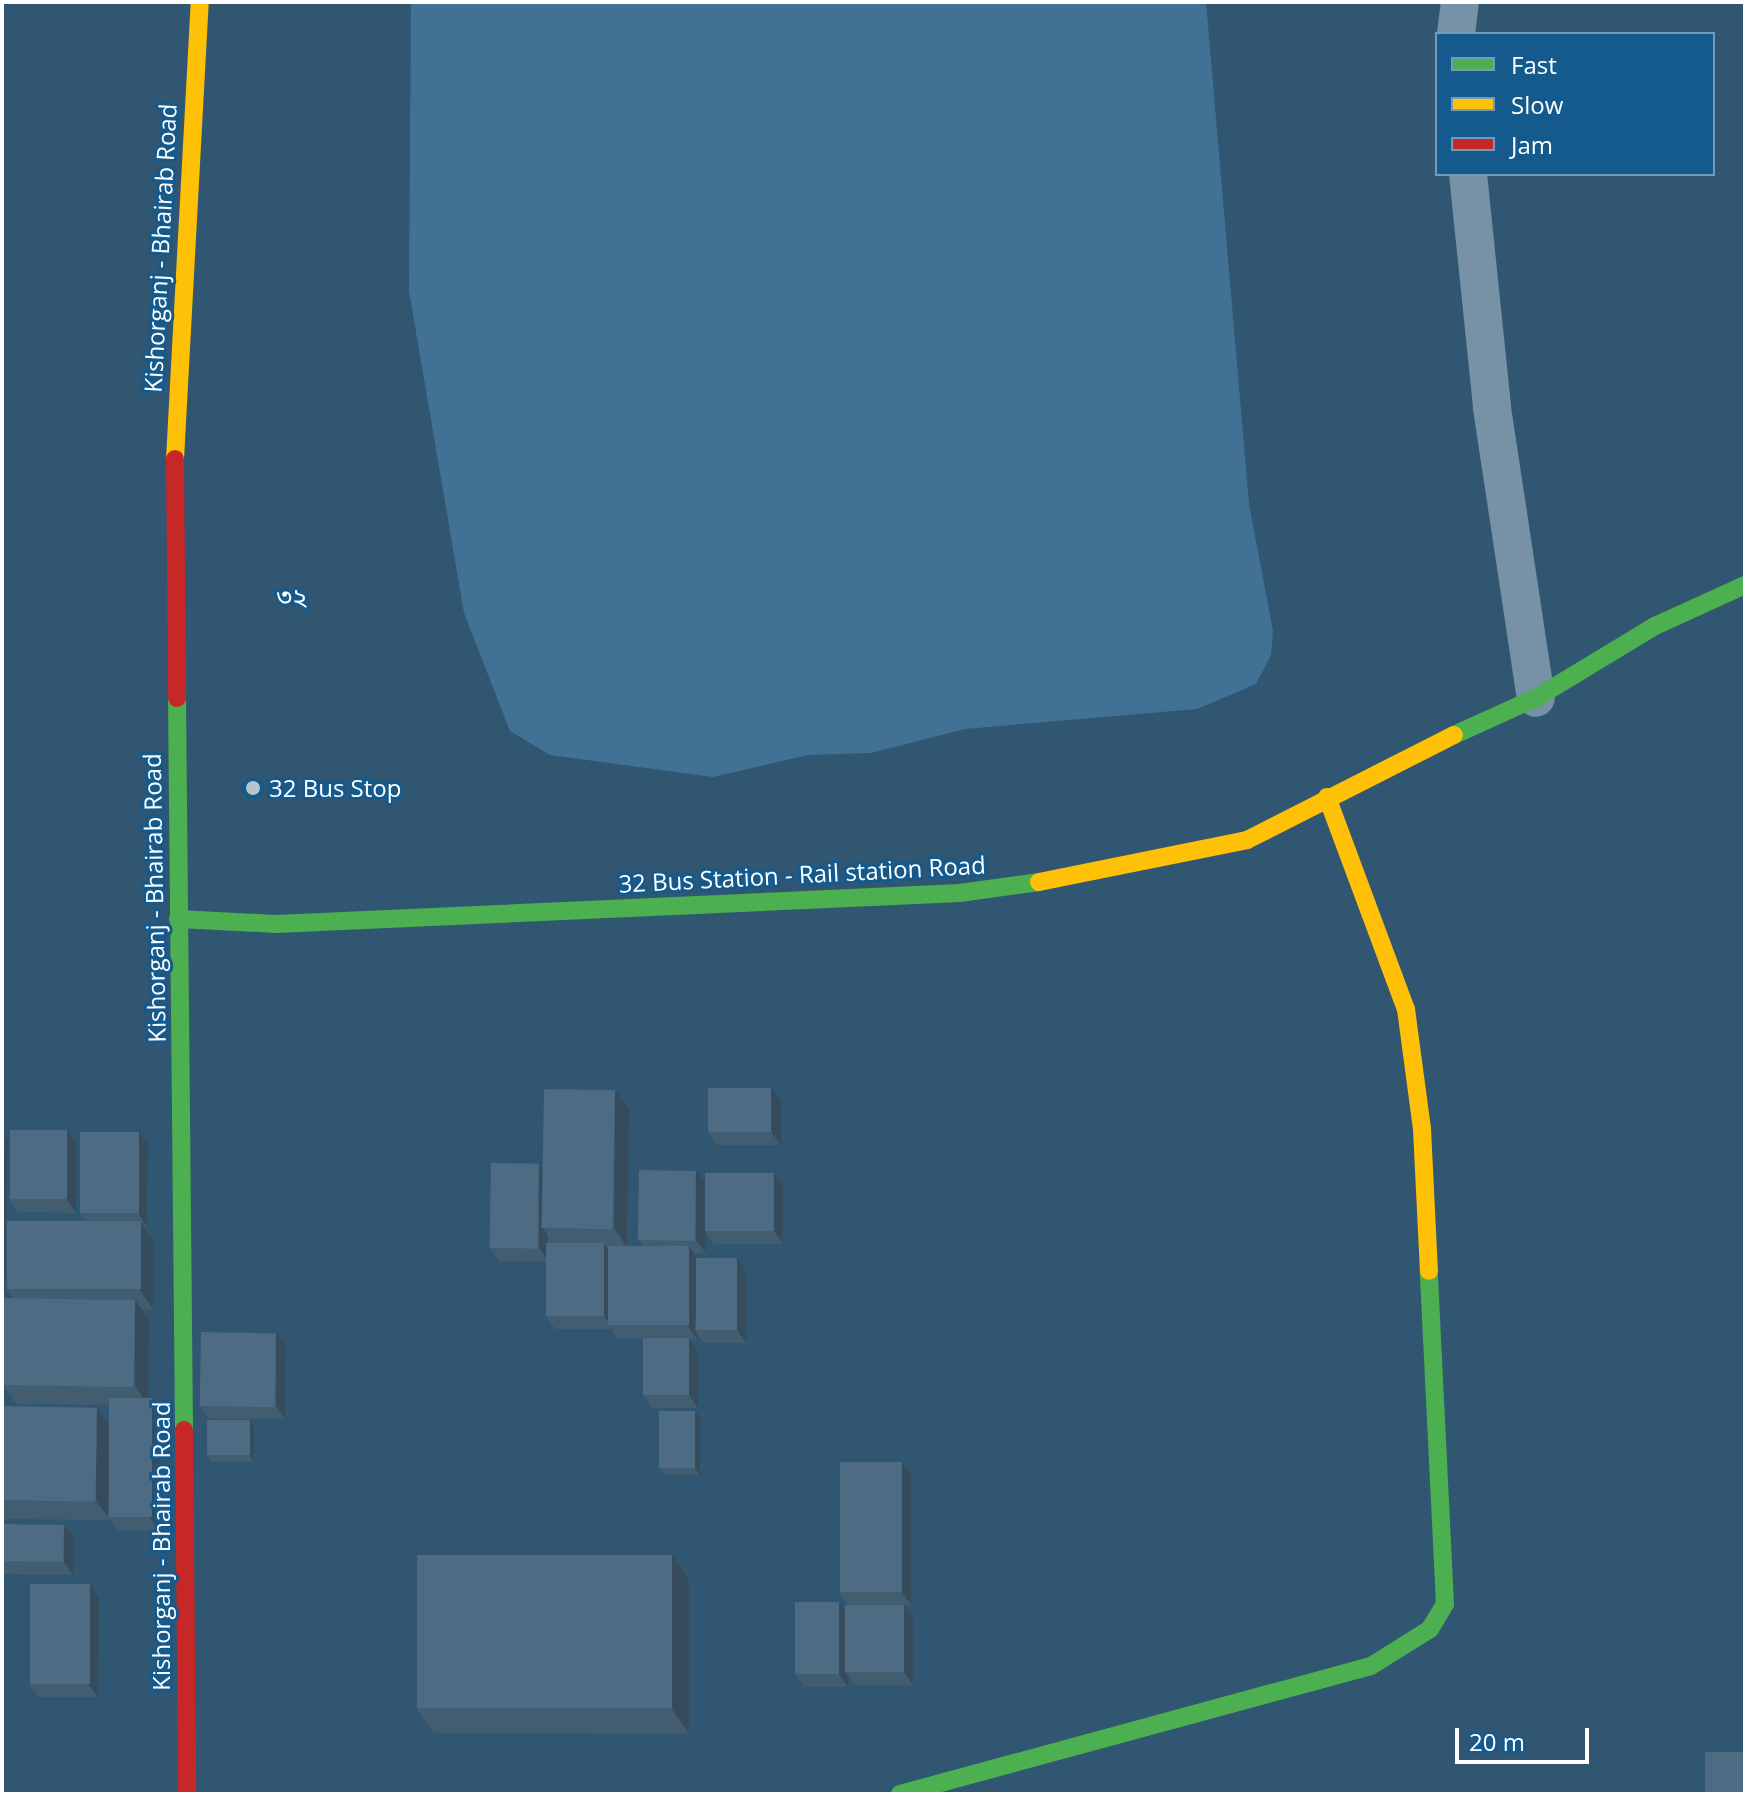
<!DOCTYPE html>
<meta charset="utf-8">
<style>
body{margin:0}
#map{position:relative;width:1747px;height:1796px;overflow:hidden;background:#305672;font-family:"Open Sans","Noto Sans Bengali",sans-serif}
div>[style]{position:absolute}
[style*='--x']{left:calc(var(--x)*1px);top:calc(var(--y)*1px);width:calc(var(--w)*1px);rotate:calc(var(--a)*1deg)}
.water>*{inset:0;background:#417296}
.street>*{height:38px;margin:-19px;padding:0 19px;transform-origin:19px;border-radius:19px;background:#7792a6}
.fast>*{height:18px;margin:-9px;padding:0 9px;transform-origin:9px;border-radius:9px;background:#4caf50}
.slow>*{height:18px;margin:-9px;padding:0 9px;transform-origin:9px;border-radius:9px;background:#ffc107}
.jam>*{height:18px;margin:-9px;padding:0 9px;transform-origin:9px;border-radius:9px;background:#c62828}
.wall>*{inset:0;background:#425c70}
.shaded-wall>*{inset:0;background:#364b5b}
.building>*{inset:0;background:#4d6b82;transform-origin:0 0}
.dots>*{width:22px;height:22px;translate:-50% -50%;box-sizing:border-box;border:4px solid #155a8d;border-radius:50%}
span{translate:-50% -50%;white-space:nowrap;text-align:center;line-height:1.15;-webkit-text-stroke:6px #155a8d;paint-order:stroke}
.street-label{font-size:24px;color:#fff}
.poi-label{font-size:24px;color:#fff}
.left{translate:0 -50%;text-align:left}
.neighbourhood-label{font-size:26px;color:#fff}
.frame{position:absolute;inset:0;border:4px solid #fff;pointer-events:none}
.legend{position:absolute;left:1435px;top:32px;width:280px;height:144px;box-sizing:border-box;background:#155a8d;border:2px solid #739cbb;margin:0;padding:10px 14px;list-style:none;font-size:24px;color:#fff}
.legend li{display:flex;align-items:center;gap:16px;height:40px}
.legend b{width:40px;border:2px solid #739cbb}
.scale{position:absolute;left:1455px;top:1728px;width:134px;height:36px;box-sizing:border-box;border:4px solid #fff;border-top:0;padding-left:10px;font-size:24px;line-height:28px;white-space:nowrap;color:#fff;-webkit-text-stroke:6px #155a8d;paint-order:stroke}
</style>
<div id="map">
<div class="water">
<i style="clip-path:polygon(411px 2px,1206px 2px,1249px 504px,1273px 631px,1271px 655px,1256px 684px,1197px 709px,965px 729px,871px 753px,808px 755px,713px 777px,550px 755px,510px 731px,464px 613px,409px 291px)"></i>
</div>
<div class="street">
<i style="--x:1456;--y:34;--w:32;--a:-83"></i>
<i style="--x:1468;--y:174;--w:235;--a:84.1"></i>
<i style="--x:1492;--y:408;--w:293;--a:81.4"></i>
</div>
<div class="fast">
<i style="--x:177;--y:698;--w:732;--a:89.45"></i>
<i style="--x:1454;--y:735;--w:90;--a:-24.3"></i>
<i style="--x:1536;--y:698;--w:139;--a:-31.2"></i>
<i style="--x:1655;--y:626;--w:99;--a:-24.5"></i>
<i style="--x:178;--y:919;--w:98;--a:2.9"></i>
<i style="--x:276;--y:924;--w:685;--a:-2.59"></i>
<i style="--x:960;--y:893;--w:80;--a:-7.9"></i>
<i style="--x:900;--y:1794;--w:488;--a:-15.2"></i>
<i style="--x:1371;--y:1666;--w:70;--a:-32.1"></i>
<i style="--x:1430;--y:1629;--w:29;--a:-59"></i>
<i style="--x:1445;--y:1604;--w:333;--a:-92.8"></i>
</div>
<div class="slow">
<i style="--x:175;--y:459;--w:458;--a:-86.9"></i>
<i style="--x:1327;--y:797;--w:226;--a:69.6"></i>
<i style="--x:1406;--y:1009;--w:121;--a:82.4"></i>
<i style="--x:1422;--y:1129;--w:142;--a:87.2"></i>
<i style="--x:1039;--y:882;--w:212;--a:-11.4"></i>
<i style="--x:1247;--y:840;--w:232;--a:-26.9"></i>
</div>
<div class="jam">
<i style="--x:175;--y:459;--w:239;--a:89.5"></i>
<i style="--x:184;--y:1430;--w:364;--a:89.5"></i>
</div>
<div class="wall">
<i style="clip-path:polygon(781px 1101px,781px 1145px,717px 1145px,708px 1132px)"></i>
<i style="clip-path:polygon(629px 1109px,627px 1246px,643px 1246px,639px 1240px,705px 1183px,783px 1186px,783px 1244px,714px 1244px,706px 1233px,706px 1253px,694px 1253px,698px 1258px,746px 1271px,746px 1343px,704px 1343px,697px 1334px,697px 1339px,690px 1339px,698px 1351px,698px 1408px,652px 1408px,643px 1395px,643px 1338px,617px 1338px,611px 1329px,555px 1329px,546px 1316px,546px 1261px,499px 1261px,490px 1248px)"></i>
<i style="clip-path:polygon(67px 1130px,76px 1143px,76px 1213px,18px 1212px,9px 1199px)"></i>
<i style="clip-path:polygon(2px 1132px,8px 1140px,6px 1298px,13px 1298px,6px 1289px,86px 1222px,79px 1213px,148px 1145px,147px 1227px,144px 1227px,154px 1242px,153px 1309px,142px 1309px,149px 1319px,148px 1398px,152px 1398px,161px 1411px,160px 1531px,117px 1530px,110px 1520px,2px 1519px,2px 1406px,109px 1425px,109px 1405px,16px 1404px,3px 1385px)"></i>
<i style="clip-path:polygon(286px 1346px,285px 1419px,209px 1419px,200px 1406px)"></i>
<i style="clip-path:polygon(695px 1411px,700px 1417px,700px 1475px,664px 1475px,659px 1468px)"></i>
<i style="clip-path:polygon(254px 1427px,254px 1462px,211px 1462px,206px 1455px)"></i>
<i style="clip-path:polygon(911px 1475px,911px 1605px,848px 1605px,839px 1592px)"></i>
<i style="clip-path:polygon(2px 1524px,74px 1538px,73px 1575px,2px 1574px)"></i>
<i style="clip-path:polygon(672px 1555px,689px 1580px,689px 1734px,434px 1733px,416px 1708px)"></i>
<i style="clip-path:polygon(90px 1584px,99px 1597px,98px 1697px,38px 1697px,29px 1684px)"></i>
<i style="clip-path:polygon(845px 1611px,913px 1618px,913px 1685px,854px 1685px,848px 1676px,848px 1687px,804px 1687px,795px 1674px)"></i>
</div>
<div class="shaded-wall">
<i style="clip-path:polygon(771px 1088px,781px 1101px,781px 1145px,771px 1132px)"></i>
<i style="clip-path:polygon(615px 1090px,629px 1109px,627px 1247px,614px 1228px)"></i>
<i style="clip-path:polygon(67px 1130px,76px 1143px,76px 1213px,67px 1200px)"></i>
<i style="clip-path:polygon(2px 1132px,8px 1140px,5px 1305px,2px 1300px)"></i>
<i style="clip-path:polygon(139px 1132px,148px 1145px,147px 1227px,138px 1213px)"></i>
<i style="clip-path:polygon(539px 1164px,548px 1177px,543px 1228px,548px 1236px,548px 1261px,539px 1248px)"></i>
<i style="clip-path:polygon(696px 1171px,706px 1184px,706px 1253px,696px 1240px)"></i>
<i style="clip-path:polygon(774px 1173px,783px 1186px,783px 1244px,774px 1231px)"></i>
<i style="clip-path:polygon(141px 1222px,154px 1242px,153px 1309px,140px 1290px)"></i>
<i style="clip-path:polygon(604px 1243px,613px 1256px,610px 1325px,604px 1316px)"></i>
<i style="clip-path:polygon(689px 1246px,698px 1259px,695px 1330px,697px 1334px,697px 1339px,688px 1326px)"></i>
<i style="clip-path:polygon(737px 1258px,746px 1271px,746px 1343px,737px 1330px)"></i>
<i style="clip-path:polygon(135px 1300px,149px 1319px,148px 1405px,135px 1386px)"></i>
<i style="clip-path:polygon(276px 1333px,286px 1346px,285px 1419px,276px 1406px)"></i>
<i style="clip-path:polygon(689px 1338px,698px 1351px,698px 1408px,689px 1395px)"></i>
<i style="clip-path:polygon(152px 1398px,161px 1411px,160px 1531px,150px 1518px)"></i>
<i style="clip-path:polygon(97px 1408px,110px 1427px,108px 1517px,110px 1520px,96px 1501px)"></i>
<i style="clip-path:polygon(695px 1411px,700px 1417px,700px 1475px,695px 1468px)"></i>
<i style="clip-path:polygon(250px 1420px,254px 1427px,254px 1462px,249px 1455px)"></i>
<i style="clip-path:polygon(902px 1462px,911px 1475px,911px 1605px,902px 1592px)"></i>
<i style="clip-path:polygon(64px 1525px,74px 1538px,73px 1575px,64px 1562px)"></i>
<i style="clip-path:polygon(672px 1555px,689px 1580px,689px 1734px,672px 1709px)"></i>
<i style="clip-path:polygon(90px 1584px,99px 1597px,98px 1697px,88px 1684px)"></i>
<i style="clip-path:polygon(839px 1602px,848px 1615px,845px 1672px,848px 1676px,848px 1687px,839px 1674px)"></i>
<i style="clip-path:polygon(904px 1605px,913px 1618px,913px 1685px,904px 1672px)"></i>
</div>
<div class="building">
<i style="left:708px;top:1088px;width:63px;height:44px"></i>
<i style="left:544px;top:1089px;width:71px;height:139px;rotate:1deg"></i>
<i style="left:10px;top:1130px;width:57px;height:69px"></i>
<i style="left:80px;top:1132px;width:59px;height:81px"></i>
<i style="left:491px;top:1163px;width:48px;height:85px;rotate:1deg"></i>
<i style="left:639px;top:1170px;width:57px;height:70px;rotate:1deg"></i>
<i style="left:705px;top:1173px;width:69px;height:58px"></i>
<i style="left:7px;top:1221px;width:134px;height:68px"></i>
<i style="left:546px;top:1243px;width:58px;height:73px"></i>
<i style="left:608px;top:1246px;width:81px;height:79px"></i>
<i style="left:696px;top:1258px;width:41px;height:72px"></i>
<i style="left:4px;top:1298px;width:131px;height:87px;rotate:1deg"></i>
<i style="left:201px;top:1332px;width:75px;height:74px;rotate:1deg"></i>
<i style="left:643px;top:1338px;width:46px;height:57px"></i>
<i style="left:109px;top:1398px;width:43px;height:119px"></i>
<i style="left:2px;top:1406px;width:95px;height:94px;rotate:1deg"></i>
<i style="left:659px;top:1411px;width:36px;height:57px"></i>
<i style="left:207px;top:1420px;width:43px;height:35px"></i>
<i style="left:840px;top:1462px;width:62px;height:130px"></i>
<i style="left:2px;top:1524px;width:62px;height:37px;rotate:1deg"></i>
<i style="left:417px;top:1555px;width:255px;height:153px"></i>
<i style="left:30px;top:1584px;width:60px;height:100px"></i>
<i style="left:795px;top:1602px;width:44px;height:72px"></i>
<i style="left:845px;top:1605px;width:59px;height:67px"></i>
<i style="left:1705px;top:1752px;width:40px;height:42px"></i>
</div>
<div class="dots">
<i style="left:253px;top:788px;background:#b7c4ce"></i>
</div>
<div class="street-label">
<span style="left:160px;top:248px;rotate:-87deg">Kishorganj - Bhairab Road</span>
<span style="left:802px;top:874px;rotate:-3deg">32 Bus Station - Rail station Road</span>
<span style="left:154px;top:898px;rotate:-91deg">Kishorganj - Bhairab Road</span>
<span style="left:161px;top:1546px;rotate:-90deg">Kishorganj - Bhairab Road</span>
</div>
<div class="poi-label">
<span class="left" style="left:269px;top:788px">32 Bus Stop</span>
</div>
<div class="neighbourhood-label">
<span style="left:292px;top:597px">৩২</span>
</div>
<div class="frame"></div>
<ul class="legend">
<li><b style="height:10px;background:#4caf50"></b>Fast</li>
<li><b style="height:10px;background:#ffc107"></b>Slow</li>
<li><b style="height:10px;background:#c62828"></b>Jam</li>
</ul>
<div class="scale">20 m</div>
</div>
